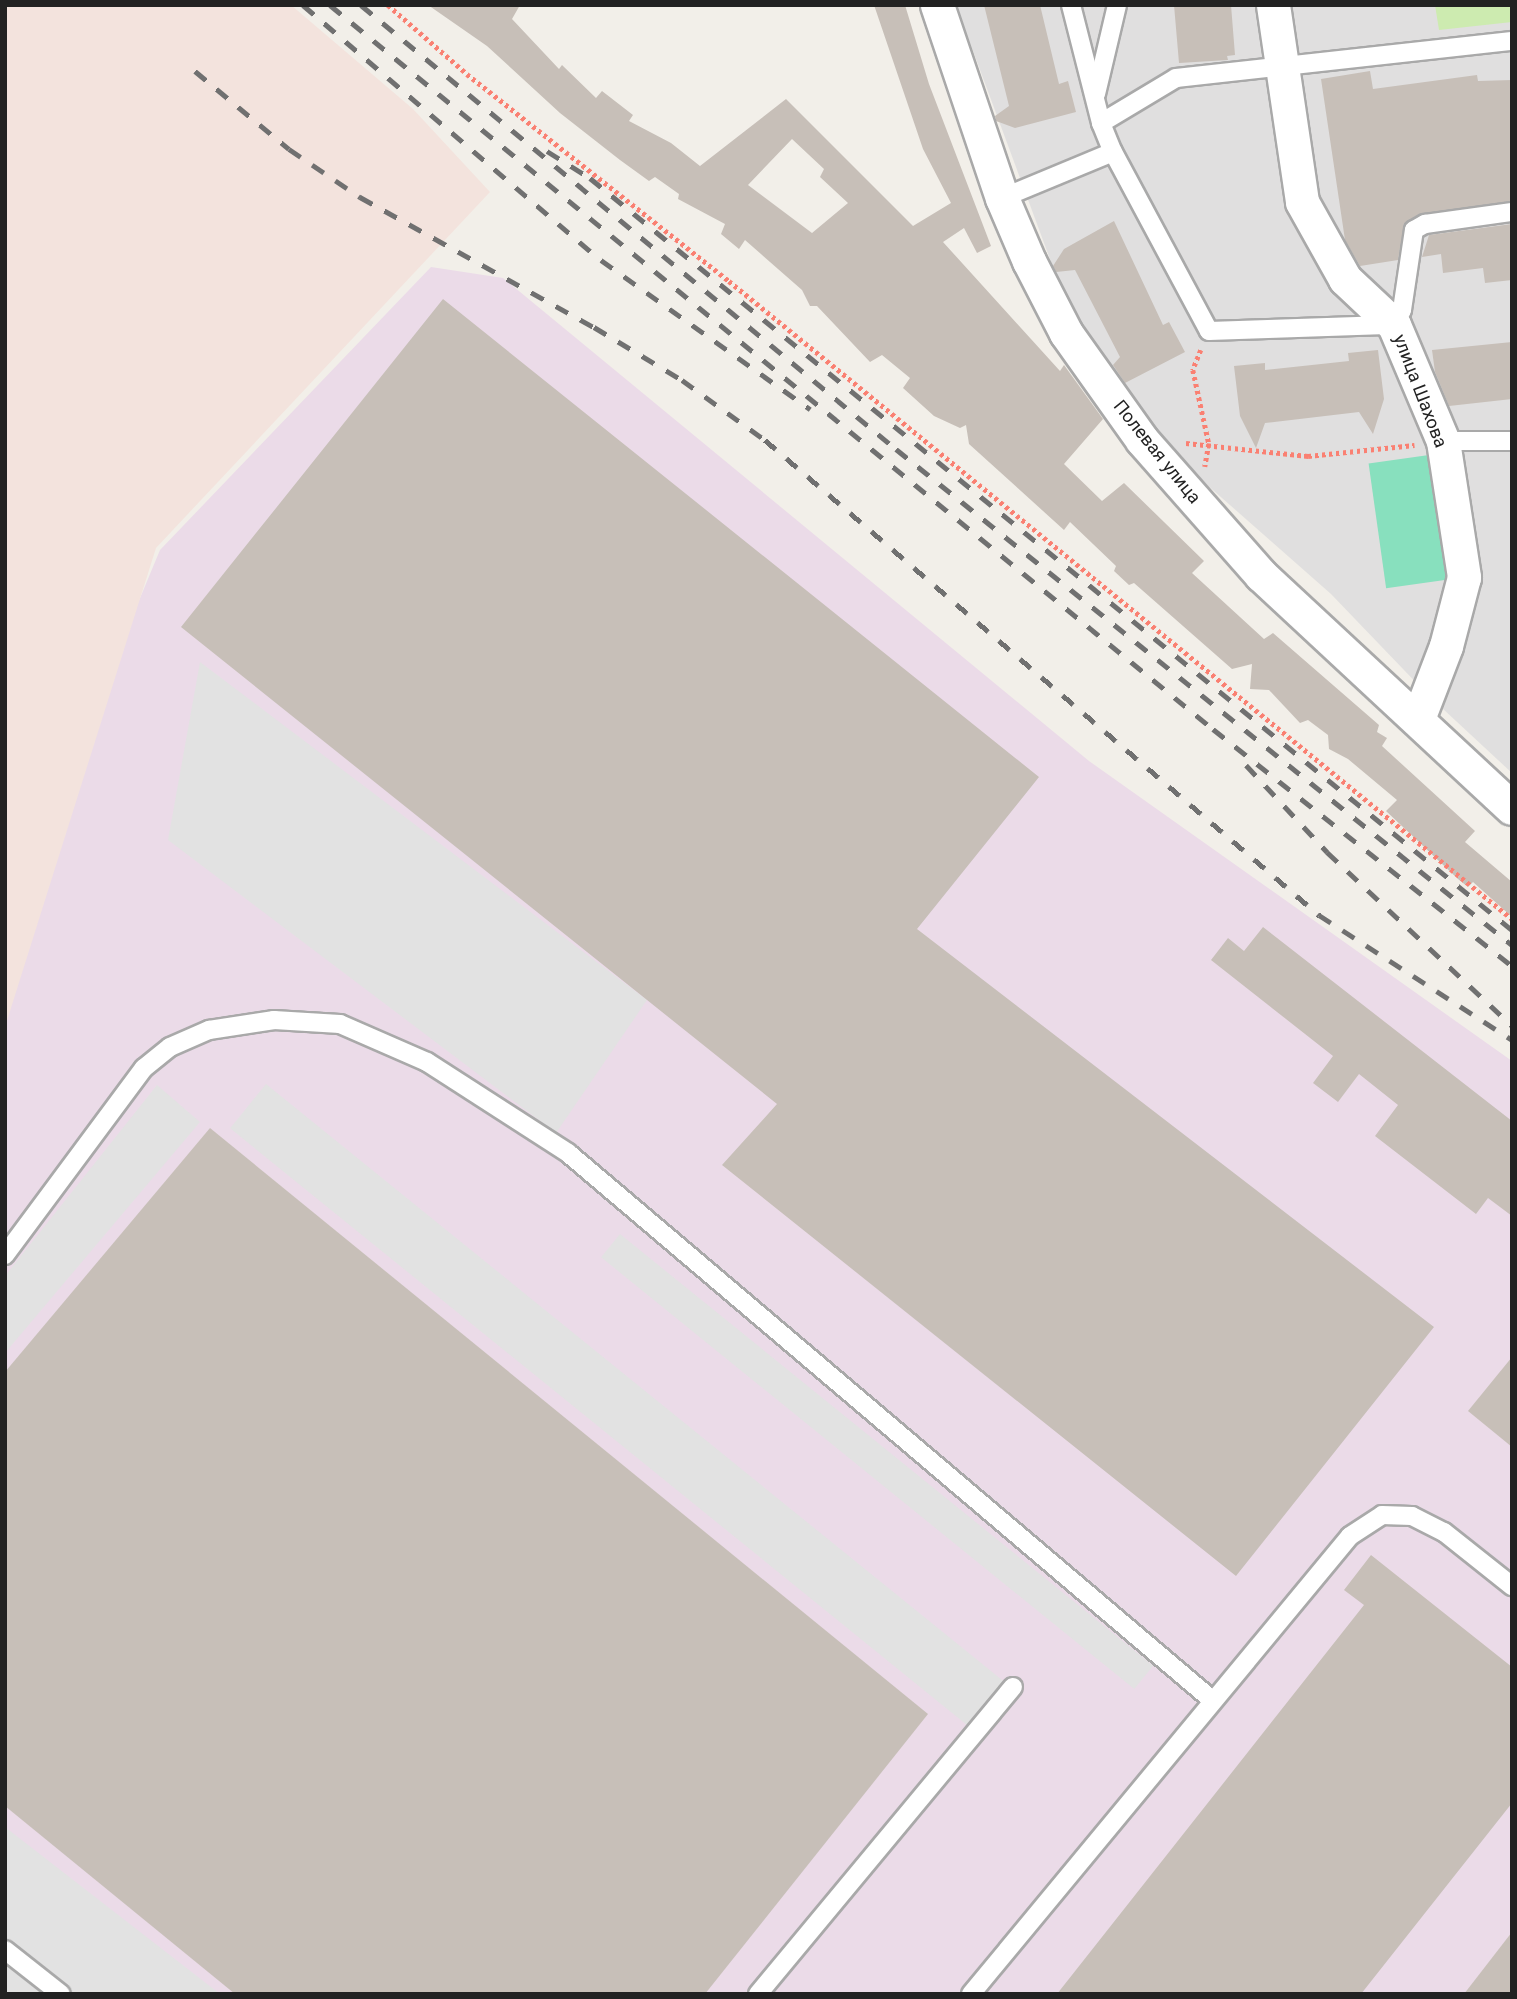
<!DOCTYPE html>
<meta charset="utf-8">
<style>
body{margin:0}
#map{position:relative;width:1517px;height:1999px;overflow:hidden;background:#f2efe9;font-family:Roboto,sans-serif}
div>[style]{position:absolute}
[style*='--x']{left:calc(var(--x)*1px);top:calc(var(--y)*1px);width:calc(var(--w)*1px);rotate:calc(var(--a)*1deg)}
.residential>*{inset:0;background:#e0dfdf}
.industrial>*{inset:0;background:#ebdbe8}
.military>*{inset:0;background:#f3e3dd}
.grass>*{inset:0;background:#cdebb0}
.pitch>*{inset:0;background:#88e0be;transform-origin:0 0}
.parking>*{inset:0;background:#e2e2e2;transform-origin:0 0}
.building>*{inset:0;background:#c7bfb8}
.path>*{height:4.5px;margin-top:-2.25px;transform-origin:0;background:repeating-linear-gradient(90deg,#fa8072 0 3.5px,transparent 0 7px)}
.roads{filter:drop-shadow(2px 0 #a9a9a9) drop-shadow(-2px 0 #a9a9a9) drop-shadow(0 2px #a9a9a9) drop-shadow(0 -2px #a9a9a9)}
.lane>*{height:18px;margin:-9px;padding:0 9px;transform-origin:9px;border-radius:9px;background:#fff}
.street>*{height:33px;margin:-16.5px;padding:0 16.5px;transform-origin:16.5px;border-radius:16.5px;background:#fff}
.rail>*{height:5px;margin-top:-2.5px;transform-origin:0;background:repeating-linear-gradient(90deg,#707070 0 14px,transparent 0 28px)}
span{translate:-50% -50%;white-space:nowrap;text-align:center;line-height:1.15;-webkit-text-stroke:5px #fff;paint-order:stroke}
.street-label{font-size:18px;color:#222}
.frame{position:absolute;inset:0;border:7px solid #222;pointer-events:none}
</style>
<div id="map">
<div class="residential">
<i style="clip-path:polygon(956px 5px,1512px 5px,1512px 773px,1428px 695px,1331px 594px,1197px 476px,1123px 397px,1067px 305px)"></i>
</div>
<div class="industrial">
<i style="clip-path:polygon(431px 267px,503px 278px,1089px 761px,1512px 1061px,1512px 1994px,5px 1994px,5px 974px,52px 810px,160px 550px)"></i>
</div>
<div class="military">
<i style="clip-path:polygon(5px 5px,291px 5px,413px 109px,490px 192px,156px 548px,5px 1027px)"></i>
</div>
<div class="grass">
<i style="clip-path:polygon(1435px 5px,1512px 5px,1512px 22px,1439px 30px)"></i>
</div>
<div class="pitch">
<i style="left:1429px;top:455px;width:126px;height:61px;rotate:82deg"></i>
</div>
<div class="parking">
<i style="clip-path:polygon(200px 662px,647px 1000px,556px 1133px,168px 840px)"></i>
<i style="left:266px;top:1084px;width:950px;height:57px;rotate:39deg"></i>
<i style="clip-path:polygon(157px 1085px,200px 1122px,5px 1353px,5px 1276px)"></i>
<i style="left:620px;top:1234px;width:686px;height:30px;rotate:39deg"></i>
<i style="clip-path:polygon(5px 1827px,220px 1994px,5px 1994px)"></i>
</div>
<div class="building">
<i style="clip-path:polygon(evenodd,428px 5px,520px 5px,512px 19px,559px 69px,562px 65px,596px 98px,602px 91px,633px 115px,629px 121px,671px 143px,700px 166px,786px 99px,913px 226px,951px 203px,923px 149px,874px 5px,905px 5px,929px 84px,991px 246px,977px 253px,964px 228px,943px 242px,1060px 371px,1064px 365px,1103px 419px,1064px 464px,1102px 501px,1124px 483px,1204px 561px,1192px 573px,1264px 639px,1273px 633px,1379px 725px,1377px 732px,1387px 738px,1382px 746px,1475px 831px,1465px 842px,1512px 882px,1512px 917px,1473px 882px,1468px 887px,1458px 879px,1386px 811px,1397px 800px,1348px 759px,1329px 749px,1328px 735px,1308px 720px,1300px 723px,1269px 690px,1250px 689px,1252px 664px,1232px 669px,1134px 583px,1129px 585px,1114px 571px,1116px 566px,1070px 522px,1064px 530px,969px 444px,966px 425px,960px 428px,934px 416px,903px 388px,910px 378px,882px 355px,870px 362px,817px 306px,810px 306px,802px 290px,745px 240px,739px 249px,721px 234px,725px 224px,678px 199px,679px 194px,655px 177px,649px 181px,620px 160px,560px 113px,487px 46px,428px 5px,792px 139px,824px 169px,820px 177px,848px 203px,812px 233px,748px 185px,792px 139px)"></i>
<i style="clip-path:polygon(984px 5px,1040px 5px,1059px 84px,1068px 81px,1076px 112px,1015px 128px,996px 121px,995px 116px,1009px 106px)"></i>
<i style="clip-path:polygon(1174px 5px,1231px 5px,1235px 55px,1227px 56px,1228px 60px,1179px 63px)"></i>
<i style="clip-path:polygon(1370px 71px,1373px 89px,1477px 75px,1478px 81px,1512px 80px,1512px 201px,1420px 214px,1404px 224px,1398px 260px,1360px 266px,1345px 240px,1321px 79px)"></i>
<i style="clip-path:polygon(1114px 221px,1163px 325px,1169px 322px,1185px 352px,1125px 383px,1113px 365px,1120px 357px,1075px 270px,1056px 272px,1053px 266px,1064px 249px)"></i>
<i style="clip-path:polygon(1512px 224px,1512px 280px,1485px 283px,1483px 268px,1443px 273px,1441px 254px,1422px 257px,1429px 235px)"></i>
<i style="clip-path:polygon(443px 299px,1039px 777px,917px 929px,1434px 1327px,1236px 1576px,722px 1165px,777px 1104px,181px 627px)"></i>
<i style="clip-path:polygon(1512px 342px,1512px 399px,1449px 406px,1435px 372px,1432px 350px)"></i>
<i style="clip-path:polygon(1378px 350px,1384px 399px,1373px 434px,1359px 412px,1265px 423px,1256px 448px,1240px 416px,1234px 366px,1265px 363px,1265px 370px,1349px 361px,1348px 353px)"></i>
<i style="clip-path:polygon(1263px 927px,1512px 1121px,1512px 1216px,1488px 1198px,1476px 1214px,1375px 1136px,1398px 1105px,1359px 1074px,1338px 1102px,1313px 1083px,1333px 1056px,1211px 960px,1228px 938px,1244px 951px)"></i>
<i style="clip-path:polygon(210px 1128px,928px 1714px,705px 1994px,235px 1994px,5px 1806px,5px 1372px)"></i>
<i style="clip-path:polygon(1512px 1357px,1512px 1447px,1468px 1411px)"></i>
<i style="clip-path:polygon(1371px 1555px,1512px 1667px,1512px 1803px,1361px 1994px,1057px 1994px,1364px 1605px,1344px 1590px)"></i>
<i style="clip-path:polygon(1512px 1932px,1512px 1994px,1464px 1994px)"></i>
</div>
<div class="path">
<i style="--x:388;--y:5;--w:105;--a:41.1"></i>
<i style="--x:467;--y:74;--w:334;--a:38.3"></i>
<i style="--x:729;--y:281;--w:1010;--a:39.17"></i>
<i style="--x:1201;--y:350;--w:22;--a:112"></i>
<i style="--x:1193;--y:370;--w:76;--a:77.8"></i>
<i style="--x:1209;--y:444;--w:23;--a:100"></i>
<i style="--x:1186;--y:443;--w:123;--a:6.1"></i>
<i style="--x:1308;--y:456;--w:107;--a:-5.9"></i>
</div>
<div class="roads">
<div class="lane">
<i style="--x:1071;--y:5;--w:122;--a:75.7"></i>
<i style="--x:1101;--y:123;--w:31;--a:68"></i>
<i style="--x:1113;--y:152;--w:203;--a:61.8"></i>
<i style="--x:1209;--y:331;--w:185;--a:-1.9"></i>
<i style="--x:1394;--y:325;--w:17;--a:-62"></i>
<i style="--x:1402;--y:310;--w:81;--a:-81.5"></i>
<i style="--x:1414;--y:230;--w:13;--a:-29"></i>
<i style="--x:1425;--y:224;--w:88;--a:-7.9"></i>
<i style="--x:1096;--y:94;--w:91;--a:-76.7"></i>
<i style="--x:1101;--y:123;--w:87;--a:-31"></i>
<i style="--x:1176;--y:78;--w:338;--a:-6.3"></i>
<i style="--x:1002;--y:198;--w:120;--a:-22.5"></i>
<i style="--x:1443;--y:441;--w:69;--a:0"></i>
<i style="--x:5;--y:1255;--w:233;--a:-53.4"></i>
<i style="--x:144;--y:1068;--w:33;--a:-39"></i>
<i style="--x:170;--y:1047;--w:43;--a:-23.6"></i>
<i style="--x:209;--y:1030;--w:66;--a:-8.7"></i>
<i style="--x:274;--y:1020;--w:66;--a:3.5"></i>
<i style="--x:340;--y:1024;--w:95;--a:23.6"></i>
<i style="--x:427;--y:1062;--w:168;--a:32.8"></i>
<i style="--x:568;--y:1153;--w:844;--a:40.34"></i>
<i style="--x:5;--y:1950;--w:71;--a:38.2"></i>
<i style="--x:758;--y:1994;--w:399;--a:-50.3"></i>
<i style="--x:971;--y:1994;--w:594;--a:-50.39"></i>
<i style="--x:1350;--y:1536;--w:38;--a:-33"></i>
<i style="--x:1382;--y:1515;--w:30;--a:2"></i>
<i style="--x:1412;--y:1516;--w:36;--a:27"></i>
<i style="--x:1444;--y:1532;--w:87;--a:38.5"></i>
</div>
<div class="street">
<i style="--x:937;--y:5;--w:204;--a:71.4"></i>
<i style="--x:1002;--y:198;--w:69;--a:66.8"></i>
<i style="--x:1029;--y:261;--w:81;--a:62.8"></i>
<i style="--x:1066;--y:333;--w:131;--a:54.6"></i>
<i style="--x:1142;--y:440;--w:180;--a:48.6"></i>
<i style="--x:1261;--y:575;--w:342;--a:42.9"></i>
<i style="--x:1273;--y:5;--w:199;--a:81.6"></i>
<i style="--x:1302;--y:202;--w:88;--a:60.8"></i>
<i style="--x:1345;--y:279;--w:67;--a:43.2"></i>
<i style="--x:1394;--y:325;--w:126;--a:67.1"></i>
<i style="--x:1443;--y:441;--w:138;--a:81.2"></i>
<i style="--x:1464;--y:577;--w:71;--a:104.6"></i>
<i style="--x:1446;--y:646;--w:78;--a:111"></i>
</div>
</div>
<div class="rail">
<i style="--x:303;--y:5;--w:392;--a:40.6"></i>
<i style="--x:601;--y:260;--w:257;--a:35.5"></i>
<i style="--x:330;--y:5;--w:1142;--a:39.35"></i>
<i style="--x:1213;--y:729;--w:382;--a:38.4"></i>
<i style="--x:361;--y:5;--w:695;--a:39.69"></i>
<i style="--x:896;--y:449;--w:791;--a:38.84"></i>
<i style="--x:195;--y:71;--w:122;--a:39.7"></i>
<i style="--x:289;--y:149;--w:86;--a:34.1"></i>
<i style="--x:360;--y:197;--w:268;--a:29.1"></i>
<i style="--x:594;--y:327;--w:103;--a:31.1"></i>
<i style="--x:682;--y:380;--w:102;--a:35.9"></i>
<i style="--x:765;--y:440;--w:730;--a:40.61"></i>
<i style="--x:1319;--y:915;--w:230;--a:32.9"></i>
<i style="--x:547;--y:151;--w:51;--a:32.1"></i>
<i style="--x:590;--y:178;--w:1190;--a:39.2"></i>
<i style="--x:1246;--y:765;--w:119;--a:47"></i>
<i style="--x:1327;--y:852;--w:254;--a:43.2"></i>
</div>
<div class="street-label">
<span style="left:1420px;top:391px;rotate:69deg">улица Шахова</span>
<span style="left:1157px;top:452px;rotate:51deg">Полевая улица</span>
</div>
<div class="frame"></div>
</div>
